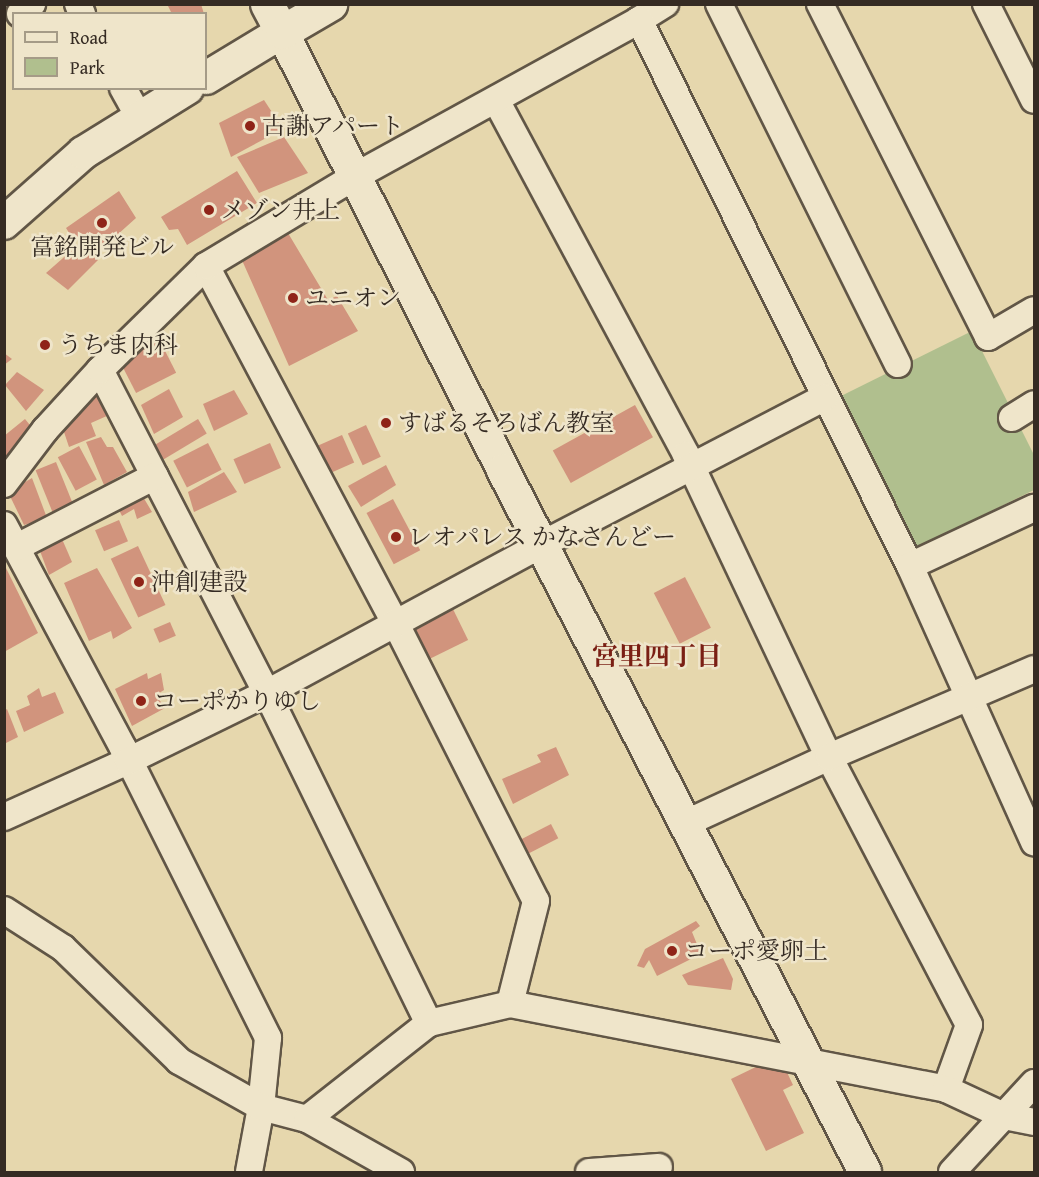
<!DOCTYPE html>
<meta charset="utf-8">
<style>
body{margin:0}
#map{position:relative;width:1039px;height:1177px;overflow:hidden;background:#e6d7ad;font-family:"Gentium Book Plus","Noto Serif JP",serif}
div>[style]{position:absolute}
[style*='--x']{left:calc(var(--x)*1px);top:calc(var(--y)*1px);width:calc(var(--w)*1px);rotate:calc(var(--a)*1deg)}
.green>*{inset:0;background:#b0bf8e}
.building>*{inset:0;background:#d1947d;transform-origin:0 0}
.roads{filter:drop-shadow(2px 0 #615646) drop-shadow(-2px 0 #615646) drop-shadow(0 2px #615646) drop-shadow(0 -2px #615646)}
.minor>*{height:26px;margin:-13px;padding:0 13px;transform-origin:13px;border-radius:13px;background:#efe5ca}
.tertiary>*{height:32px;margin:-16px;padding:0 16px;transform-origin:16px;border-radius:16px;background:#efe5ca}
.secondary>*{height:33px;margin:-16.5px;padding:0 16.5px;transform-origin:16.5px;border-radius:16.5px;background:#efe5ca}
.dots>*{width:16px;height:16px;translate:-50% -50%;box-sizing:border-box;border:3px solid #efe5ca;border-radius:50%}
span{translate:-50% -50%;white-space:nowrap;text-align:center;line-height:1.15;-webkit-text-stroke:5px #efe5ca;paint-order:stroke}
.poi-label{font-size:24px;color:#352b23}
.left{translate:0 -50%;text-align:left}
.neighbourhood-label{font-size:26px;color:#7a1f14;font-weight:700}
.frame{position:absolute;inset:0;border:6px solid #352b23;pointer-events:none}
.legend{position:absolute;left:12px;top:12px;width:195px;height:78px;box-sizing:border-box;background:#efe5ca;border:2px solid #a59b87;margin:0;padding:8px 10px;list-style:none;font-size:18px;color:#352b23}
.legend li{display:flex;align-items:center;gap:12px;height:30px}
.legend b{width:30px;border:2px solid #a59b87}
</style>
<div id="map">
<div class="green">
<i style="clip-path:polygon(972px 331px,1034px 455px,1034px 490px,918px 547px,909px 542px,839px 397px)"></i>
</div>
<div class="building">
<i style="clip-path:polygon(167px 4px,201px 4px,204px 14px,172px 14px)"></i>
<i style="clip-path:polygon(264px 100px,283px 129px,231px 157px,219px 123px)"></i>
<i style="clip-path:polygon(284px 137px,308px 173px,259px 193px,237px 157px)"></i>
<i style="clip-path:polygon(237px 171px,257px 203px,187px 245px,178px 229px,169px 230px,161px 217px)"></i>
<i style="clip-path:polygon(119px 191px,136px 218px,97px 253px,82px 239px,73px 239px,66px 228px)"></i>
<i style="clip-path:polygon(288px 233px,328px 300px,337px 296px,358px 331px,289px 366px,241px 258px)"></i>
<i style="clip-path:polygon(79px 244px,98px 260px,68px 290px,46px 273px)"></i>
<i style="left:158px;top:337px;width:40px;height:45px;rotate:63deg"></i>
<i style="clip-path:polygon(4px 353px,12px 359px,4px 365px)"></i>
<i style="clip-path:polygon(17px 372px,44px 390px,26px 411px,5px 385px)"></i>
<i style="clip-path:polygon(169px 389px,183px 417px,154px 434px,141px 405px)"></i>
<i style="clip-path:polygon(92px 390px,109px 415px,91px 423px,96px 436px,69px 447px,60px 420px,85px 408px,80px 399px)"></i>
<i style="clip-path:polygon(234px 390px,248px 414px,214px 431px,203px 404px)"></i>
<i style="left:635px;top:405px;width:37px;height:94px;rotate:61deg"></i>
<i style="clip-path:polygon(25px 419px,34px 430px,4px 463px,4px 436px)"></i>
<i style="left:198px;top:419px;width:17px;height:51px;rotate:59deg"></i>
<i style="left:366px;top:425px;width:35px;height:20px;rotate:65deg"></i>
<i style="left:342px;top:435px;width:30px;height:26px;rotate:66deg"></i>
<i style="clip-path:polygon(101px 437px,107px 447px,113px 447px,127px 472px,104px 485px,86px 442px)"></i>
<i style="left:208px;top:443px;width:30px;height:39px;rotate:63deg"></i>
<i style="left:270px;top:443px;width:27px;height:40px;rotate:66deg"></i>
<i style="left:79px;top:446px;width:38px;height:24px;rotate:62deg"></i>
<i style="left:56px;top:462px;width:45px;height:22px;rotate:68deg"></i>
<i style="clip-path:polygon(386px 465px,396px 485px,361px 507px,348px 486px)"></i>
<i style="clip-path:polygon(224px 472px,237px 492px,194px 512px,188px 492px)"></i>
<i style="clip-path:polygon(32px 478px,47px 518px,24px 525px,8px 492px)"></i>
<i style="clip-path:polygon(139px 490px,152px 512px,137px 519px,134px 509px,122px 516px,117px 506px)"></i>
<i style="left:393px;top:499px;width:58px;height:30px;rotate:62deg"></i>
<i style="left:119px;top:520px;width:23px;height:26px;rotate:67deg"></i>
<i style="clip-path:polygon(59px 532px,72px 562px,49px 575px,37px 543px)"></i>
<i style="left:138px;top:546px;width:65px;height:30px;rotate:65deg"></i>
<i style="clip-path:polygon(4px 564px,38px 633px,4px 652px)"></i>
<i style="clip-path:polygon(97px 568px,132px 628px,113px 639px,111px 631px,89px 641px,64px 583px)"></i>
<i style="left:685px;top:577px;width:57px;height:35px;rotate:63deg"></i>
<i style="left:451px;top:605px;width:39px;height:47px;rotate:64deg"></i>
<i style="left:170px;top:622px;width:15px;height:18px;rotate:67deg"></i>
<i style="clip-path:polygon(147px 673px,148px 679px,161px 673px,164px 690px,156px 695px,165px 708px,132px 726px,115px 689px)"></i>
<i style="clip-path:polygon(39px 688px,42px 697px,55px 692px,64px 713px,24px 732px,16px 711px,30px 705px,27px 696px)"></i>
<i style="clip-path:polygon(7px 709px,18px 737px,4px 744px,4px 711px)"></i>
<i style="clip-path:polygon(556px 747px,569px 775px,513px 804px,502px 779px,541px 762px,537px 755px)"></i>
<i style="left:551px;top:824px;width:16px;height:35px;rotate:63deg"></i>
<i style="clip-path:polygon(696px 921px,700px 926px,692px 932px,701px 954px,657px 976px,649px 960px,644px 968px,637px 966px,645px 949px)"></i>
<i style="clip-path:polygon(723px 958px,733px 979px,731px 990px,688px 985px,682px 975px)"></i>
<i style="clip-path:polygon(770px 1060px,775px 1071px,784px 1066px,793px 1085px,783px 1090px,804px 1133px,766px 1151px,731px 1079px)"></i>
</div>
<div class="roads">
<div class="minor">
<i style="--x:78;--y:4;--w:11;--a:68"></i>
<i style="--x:719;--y:4;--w:402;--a:63.6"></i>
<i style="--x:820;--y:4;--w:373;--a:63.2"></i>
<i style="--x:988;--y:337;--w:53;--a:-30.4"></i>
<i style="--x:986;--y:4;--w:107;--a:63.4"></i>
<i style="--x:20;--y:14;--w:16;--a:-40"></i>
<i style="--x:639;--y:20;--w:31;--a:-32"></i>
<i style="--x:123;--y:88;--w:33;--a:61"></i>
<i style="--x:496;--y:100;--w:403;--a:61.8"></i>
<i style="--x:686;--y:455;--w:334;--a:64.7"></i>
<i style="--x:829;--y:757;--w:302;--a:62.4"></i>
<i style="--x:969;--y:1025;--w:68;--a:109.8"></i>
<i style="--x:206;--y:266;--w:414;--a:62.1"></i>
<i style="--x:400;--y:632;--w:301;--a:63.2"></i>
<i style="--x:536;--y:901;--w:106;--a:104.2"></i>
<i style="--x:100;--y:370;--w:364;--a:62.7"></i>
<i style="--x:267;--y:693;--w:368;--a:63.9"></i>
<i style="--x:1012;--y:418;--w:26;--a:-32"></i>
<i style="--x:4;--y:484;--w:68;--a:-52.8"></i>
<i style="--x:45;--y:430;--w:81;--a:-47.5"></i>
<i style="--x:100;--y:370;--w:148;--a:-44.5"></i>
<i style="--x:206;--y:266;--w:173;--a:-31"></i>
<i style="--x:354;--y:177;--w:325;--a:-28.8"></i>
<i style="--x:639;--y:20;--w:610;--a:63.6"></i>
<i style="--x:910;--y:566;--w:303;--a:65.8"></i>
<i style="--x:4;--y:525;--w:253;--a:61.9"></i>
<i style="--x:123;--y:748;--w:324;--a:63.4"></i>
<i style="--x:268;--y:1038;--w:69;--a:95.8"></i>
<i style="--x:261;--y:1107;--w:66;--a:100.5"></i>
<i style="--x:17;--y:547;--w:155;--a:-27.2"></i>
<i style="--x:910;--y:566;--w:137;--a:-25.1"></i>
<i style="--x:4;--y:817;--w:136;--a:-24.3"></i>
<i style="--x:128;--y:761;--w:155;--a:-26.1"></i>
<i style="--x:267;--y:693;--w:311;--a:-28.4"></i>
<i style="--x:541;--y:545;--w:320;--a:-27.5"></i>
<i style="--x:684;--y:824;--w:160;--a:-24.8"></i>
<i style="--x:829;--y:757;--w:223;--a:-23.2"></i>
<i style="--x:4;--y:910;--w:70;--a:32.8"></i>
<i style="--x:63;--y:948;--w:162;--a:44.2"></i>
<i style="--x:179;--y:1061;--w:94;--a:29.3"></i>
<i style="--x:261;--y:1107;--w:48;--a:14.6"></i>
<i style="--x:307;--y:1119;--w:108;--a:29.4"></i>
<i style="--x:307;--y:1119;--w:155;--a:-38.2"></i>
<i style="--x:429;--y:1023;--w:83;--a:-13.2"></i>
<i style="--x:510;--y:1004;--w:444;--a:11"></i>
<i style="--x:946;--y:1089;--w:64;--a:25"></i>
<i style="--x:1004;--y:1116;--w:31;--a:11"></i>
<i style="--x:589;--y:1172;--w:70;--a:-4.1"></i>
<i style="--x:952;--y:1172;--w:121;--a:-47.3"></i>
</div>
<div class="tertiary">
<i style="--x:206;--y:78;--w:89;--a:-31.2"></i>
<i style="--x:282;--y:32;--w:491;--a:63.2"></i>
<i style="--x:503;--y:470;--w:790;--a:62.72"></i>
<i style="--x:4;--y:223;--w:106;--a:-41.5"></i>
<i style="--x:83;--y:153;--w:123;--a:-31.8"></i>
</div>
<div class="secondary">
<i style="--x:267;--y:4;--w:32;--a:62"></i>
<i style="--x:282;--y:32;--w:56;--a:-30.3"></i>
</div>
</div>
<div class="dots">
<i style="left:250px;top:126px;background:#8f2418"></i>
<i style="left:209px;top:210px;background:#8f2418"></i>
<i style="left:102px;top:223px;background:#8f2418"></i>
<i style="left:293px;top:298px;background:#8f2418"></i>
<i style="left:45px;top:345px;background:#8f2418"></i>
<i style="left:386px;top:423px;background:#8f2418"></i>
<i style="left:396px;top:537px;background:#8f2418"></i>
<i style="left:139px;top:582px;background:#8f2418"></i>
<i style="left:141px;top:701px;background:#8f2418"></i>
<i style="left:672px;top:951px;background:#8f2418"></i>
</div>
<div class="poi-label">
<span class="left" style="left:262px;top:126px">古謝アパート</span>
<span class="left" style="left:221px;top:210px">メゾン井上</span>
<span style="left:102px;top:247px">富銘開発ビル</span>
<span class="left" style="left:305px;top:298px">ユニオン</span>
<span class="left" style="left:58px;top:345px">うちま内科</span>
<span class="left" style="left:398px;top:423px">すばるそろばん教室</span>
<span class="left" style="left:408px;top:537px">レオパレス かなさんどー</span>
<span class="left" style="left:151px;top:582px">沖創建設</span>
<span class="left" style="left:153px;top:701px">コーポかりゆし</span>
<span class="left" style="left:684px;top:951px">コーポ愛卵土</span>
</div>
<div class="neighbourhood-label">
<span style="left:657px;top:656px">宮里四丁目</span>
</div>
<div class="frame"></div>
<ul class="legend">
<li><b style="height:8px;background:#efe5ca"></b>Road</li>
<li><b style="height:16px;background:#b0bf8e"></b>Park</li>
</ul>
</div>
